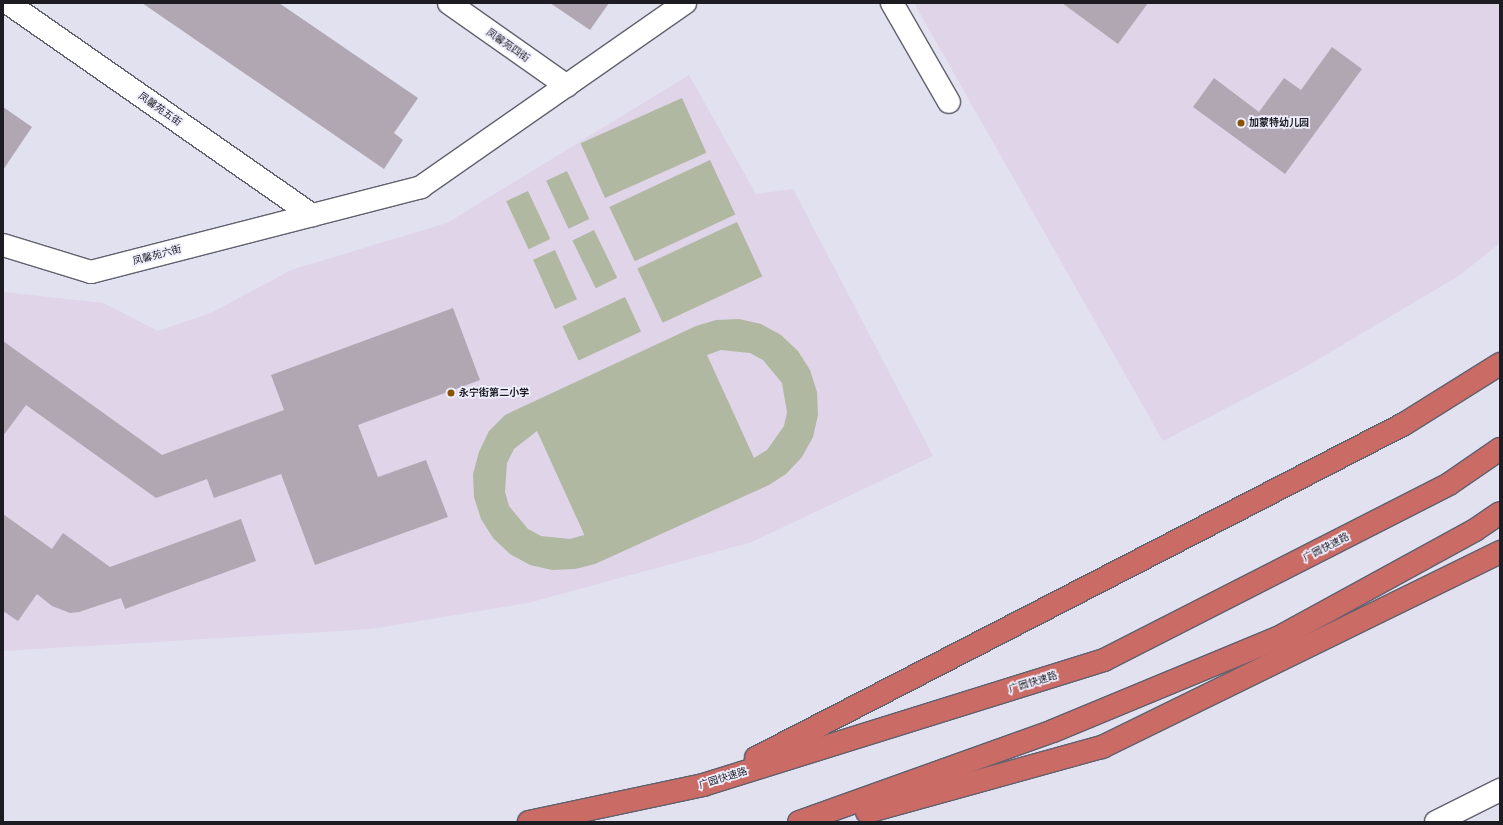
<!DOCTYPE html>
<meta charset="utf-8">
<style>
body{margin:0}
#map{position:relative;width:1503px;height:825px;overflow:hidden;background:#e2e1f0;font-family:Helvetica,"Noto Sans SC",sans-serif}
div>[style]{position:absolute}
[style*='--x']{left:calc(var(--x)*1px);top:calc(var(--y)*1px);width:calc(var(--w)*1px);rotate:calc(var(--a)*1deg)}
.education>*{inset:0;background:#dfd4e8}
.green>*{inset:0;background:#b0b8a2;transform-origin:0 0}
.building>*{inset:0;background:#b1a7b3}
.roads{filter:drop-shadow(1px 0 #61606d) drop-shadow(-1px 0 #61606d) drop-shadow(0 1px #61606d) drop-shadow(0 -1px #61606d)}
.minor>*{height:22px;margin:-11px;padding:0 11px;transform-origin:11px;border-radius:11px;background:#fff}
.highway>*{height:22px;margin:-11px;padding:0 11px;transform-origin:11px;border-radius:11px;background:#ca6b65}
.dots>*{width:11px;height:11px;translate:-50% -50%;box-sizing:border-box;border:2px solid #efeefd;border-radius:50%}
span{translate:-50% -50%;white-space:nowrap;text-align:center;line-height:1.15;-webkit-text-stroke:3.5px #efeefd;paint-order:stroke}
.street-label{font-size:10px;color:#1d1c22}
.poi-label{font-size:10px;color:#1d1c22;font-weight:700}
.left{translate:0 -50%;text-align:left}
.frame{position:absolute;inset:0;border:4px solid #1d1c22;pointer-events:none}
</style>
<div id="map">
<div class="education">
<i style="clip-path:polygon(914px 3px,1500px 3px,1500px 243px,1460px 275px,1302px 369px,1163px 441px)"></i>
<i style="clip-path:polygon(689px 75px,756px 194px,793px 189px,933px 456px,752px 542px,528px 603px,372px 629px,3px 651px,3px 292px,103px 303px,158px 331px,211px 313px,291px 270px,447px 223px)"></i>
</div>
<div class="green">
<i style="left:682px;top:98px;width:60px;height:111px;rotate:66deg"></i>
<i style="left:710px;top:160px;width:60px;height:111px;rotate:65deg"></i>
<i style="left:567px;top:171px;width:53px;height:23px;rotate:65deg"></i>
<i style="left:528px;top:191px;width:53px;height:24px;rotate:65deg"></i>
<i style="left:737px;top:222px;width:60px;height:110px;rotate:65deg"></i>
<i style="left:594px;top:230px;width:53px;height:24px;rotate:64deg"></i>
<i style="left:555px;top:250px;width:54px;height:24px;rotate:66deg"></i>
<i style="left:625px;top:297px;width:38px;height:69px;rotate:65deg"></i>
<i style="clip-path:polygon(evenodd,739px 319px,761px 324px,781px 335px,798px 351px,810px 370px,817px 392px,818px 415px,813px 437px,802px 457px,786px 474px,769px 485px,595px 564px,575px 569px,552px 570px,530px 565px,510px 554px,493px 538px,481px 519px,474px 497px,473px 474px,479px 452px,489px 431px,505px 415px,696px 326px,716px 320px,739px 319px,721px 350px,750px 353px,763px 360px,782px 383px,787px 412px,784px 426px,767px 450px,754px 458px,707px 355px,721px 350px,739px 319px,537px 431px,584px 534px,584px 535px,570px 539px,541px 536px,528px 529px,509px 506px,505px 492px,507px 463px,514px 449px,537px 431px)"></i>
</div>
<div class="building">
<i style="clip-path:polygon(142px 3px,279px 3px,418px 98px,394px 133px,403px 140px,384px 169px)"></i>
<i style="clip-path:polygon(550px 3px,609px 3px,590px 30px)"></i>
<i style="clip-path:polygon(1062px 3px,1148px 3px,1118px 44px)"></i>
<i style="clip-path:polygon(1332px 47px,1362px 69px,1285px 174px,1193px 107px,1214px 78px,1259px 112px,1284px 78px,1301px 90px)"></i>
<i style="clip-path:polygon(3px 107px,32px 127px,3px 170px)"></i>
<i style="clip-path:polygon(453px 308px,480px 380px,358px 425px,378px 477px,426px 460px,448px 517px,315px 565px,281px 474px,214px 498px,207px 479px,156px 498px,26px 405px,3px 436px,3px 341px,162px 455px,284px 410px,271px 375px)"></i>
<i style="clip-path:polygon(3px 514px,52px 549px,63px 533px,110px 567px,241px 519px,256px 561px,125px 609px,121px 598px,79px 612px,70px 613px,52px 606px,37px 594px,18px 621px,3px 611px)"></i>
</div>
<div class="roads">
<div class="minor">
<i style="--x:8;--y:3;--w:371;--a:34.9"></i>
<i style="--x:449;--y:3;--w:144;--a:35.1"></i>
<i style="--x:892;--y:3;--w:114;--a:60.1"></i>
<i style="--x:3;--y:245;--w:92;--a:17.1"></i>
<i style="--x:91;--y:272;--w:341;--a:-14.4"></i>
<i style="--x:421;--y:187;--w:322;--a:-34.9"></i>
<i style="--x:1436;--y:822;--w:72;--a:-26.6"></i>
</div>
<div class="highway">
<i style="--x:756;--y:758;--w:729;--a:-27.27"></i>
<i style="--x:1404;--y:424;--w:113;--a:-32"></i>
<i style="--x:867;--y:812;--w:244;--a:-15.5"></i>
<i style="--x:1102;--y:747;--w:443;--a:-26.1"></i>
<i style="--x:529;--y:822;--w:178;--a:-12"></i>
<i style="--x:703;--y:785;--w:420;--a:-17.3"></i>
<i style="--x:1104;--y:660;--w:387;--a:-27"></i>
<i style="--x:1449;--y:484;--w:62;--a:-34.5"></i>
<i style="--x:799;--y:822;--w:270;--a:-19.7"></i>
<i style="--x:1053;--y:731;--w:243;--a:-22.5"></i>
<i style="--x:1278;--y:638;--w:225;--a:-28.7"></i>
<i style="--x:1475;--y:530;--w:30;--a:-34"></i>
</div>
</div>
<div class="dots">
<i style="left:1241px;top:123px;background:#895302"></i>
<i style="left:451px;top:393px;background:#895302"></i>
</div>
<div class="street-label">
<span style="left:508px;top:45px;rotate:35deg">凤馨苑四街</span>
<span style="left:160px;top:109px;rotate:35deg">凤馨苑五街</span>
<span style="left:157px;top:255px;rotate:-15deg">凤馨苑六街</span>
<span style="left:1326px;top:547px;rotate:-27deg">广园快速路</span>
<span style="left:1033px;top:682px;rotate:-17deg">广园快速路</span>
<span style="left:723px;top:778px;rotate:-17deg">广园快速路</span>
</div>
<div class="poi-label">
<span class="left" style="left:1249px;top:123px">加蒙特幼儿园</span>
<span class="left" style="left:459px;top:393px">永宁街第二小学</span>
</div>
<div class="frame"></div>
</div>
